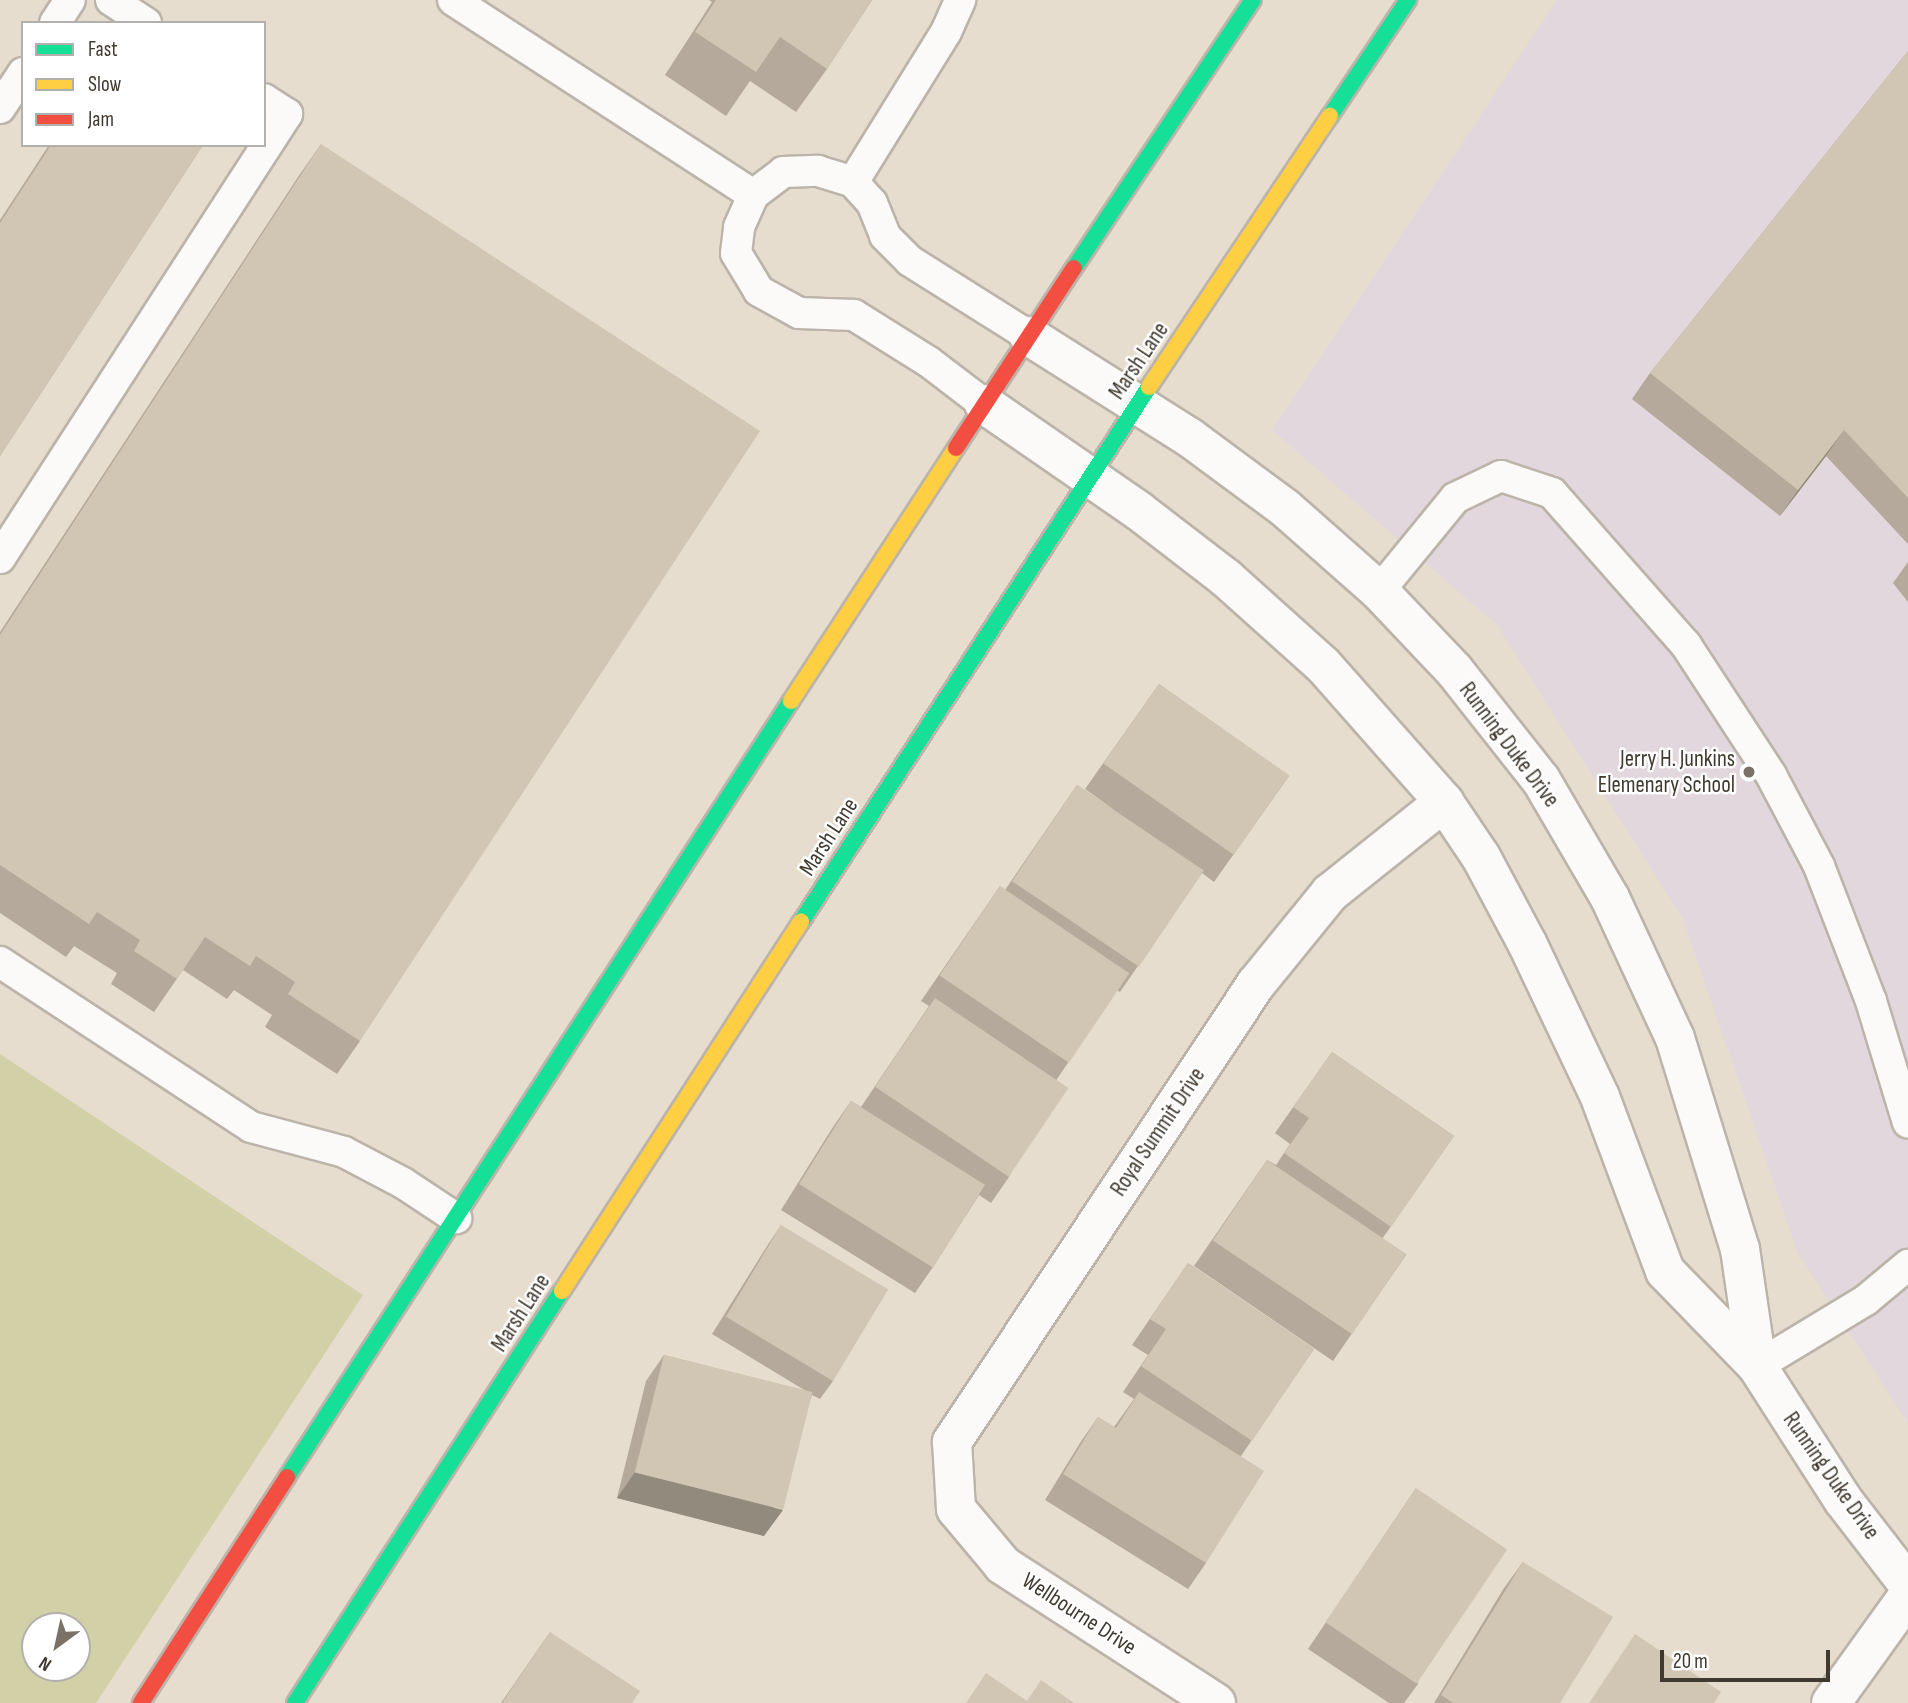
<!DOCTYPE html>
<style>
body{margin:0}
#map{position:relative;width:1908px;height:1703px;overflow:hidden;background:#e6ddcf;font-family:"Sofia Sans Condensed",sans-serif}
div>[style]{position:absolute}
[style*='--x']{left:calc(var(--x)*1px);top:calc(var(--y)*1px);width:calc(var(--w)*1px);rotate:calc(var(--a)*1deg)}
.education>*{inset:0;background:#e2d7dc}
.green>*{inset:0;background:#d2d0a7}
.roads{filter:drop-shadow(2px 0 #bcb4aa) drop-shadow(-2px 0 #bcb4aa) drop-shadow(0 2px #bcb4aa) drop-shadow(0 -2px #bcb4aa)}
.lane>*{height:30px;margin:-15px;padding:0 15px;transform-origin:15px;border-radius:15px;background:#fbfaf8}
.street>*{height:38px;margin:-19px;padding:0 19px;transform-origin:19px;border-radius:19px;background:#fbfaf8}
.fast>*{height:16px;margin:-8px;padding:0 8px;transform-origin:8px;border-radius:8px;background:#16e098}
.slow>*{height:16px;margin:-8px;padding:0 8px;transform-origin:8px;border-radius:8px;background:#ffcf43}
.jam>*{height:16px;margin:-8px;padding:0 8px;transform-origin:8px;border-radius:8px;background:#f24e42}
.wall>*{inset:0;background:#b4a99a}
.shaded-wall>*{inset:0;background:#928a7d}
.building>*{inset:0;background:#d1c5b3;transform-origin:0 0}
.dots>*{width:19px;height:19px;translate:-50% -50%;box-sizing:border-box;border:4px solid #fff;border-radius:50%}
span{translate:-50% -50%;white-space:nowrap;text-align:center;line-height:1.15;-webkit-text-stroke:5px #fff;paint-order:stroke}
.street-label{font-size:23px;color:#40392f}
.poi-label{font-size:23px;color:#40392f}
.right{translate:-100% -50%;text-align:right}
.legend{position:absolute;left:21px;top:21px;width:245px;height:126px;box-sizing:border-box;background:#fff;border:2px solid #b3b0ac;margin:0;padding:9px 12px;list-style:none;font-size:21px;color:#40392f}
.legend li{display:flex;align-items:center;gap:14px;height:35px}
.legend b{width:35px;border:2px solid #b3b0ac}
.north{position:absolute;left:21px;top:1612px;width:70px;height:70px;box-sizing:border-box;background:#fff;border:2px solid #b3b0ac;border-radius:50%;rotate:213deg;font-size:19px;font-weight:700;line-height:28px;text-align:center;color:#40392f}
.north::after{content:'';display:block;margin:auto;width:24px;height:32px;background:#7a7267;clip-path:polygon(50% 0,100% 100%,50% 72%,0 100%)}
.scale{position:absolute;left:1660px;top:1650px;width:170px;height:32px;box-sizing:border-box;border:4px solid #40392f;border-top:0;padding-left:9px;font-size:21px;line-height:24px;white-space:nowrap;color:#40392f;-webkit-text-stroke:5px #fff;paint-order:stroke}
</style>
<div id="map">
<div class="education">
<i style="clip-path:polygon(1557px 0,1908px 0,1908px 1423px,1798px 1253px,1683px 919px,1497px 625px,1272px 430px)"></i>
</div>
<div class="green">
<i style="clip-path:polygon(evenodd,0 1054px,363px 1295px,96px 1703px,0 1703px,0 1054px,35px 1626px,77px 1626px,77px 1668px,35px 1668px,35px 1626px)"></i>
</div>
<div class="roads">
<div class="lane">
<i style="--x:111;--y:0;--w:42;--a:33.3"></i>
<i style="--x:453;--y:0;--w:358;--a:33"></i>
<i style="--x:55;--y:23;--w:27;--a:-57"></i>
<i style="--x:0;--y:108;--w:42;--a:-56.7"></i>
<i style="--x:853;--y:182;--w:176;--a:-58.2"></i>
<i style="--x:946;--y:32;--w:35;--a:-66"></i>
<i style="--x:984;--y:404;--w:69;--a:-142.6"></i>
<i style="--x:929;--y:362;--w:89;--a:-147.9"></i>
<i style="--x:854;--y:315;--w:55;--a:-177.9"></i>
<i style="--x:799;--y:313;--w:46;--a:-151.2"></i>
<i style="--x:759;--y:291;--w:44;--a:-121.2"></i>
<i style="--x:736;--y:253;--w:26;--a:-83"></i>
<i style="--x:739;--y:227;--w:35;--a:-66"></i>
<i style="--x:753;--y:195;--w:38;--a:-37"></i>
<i style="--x:783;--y:172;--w:35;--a:-2"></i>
<i style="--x:818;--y:171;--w:37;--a:17"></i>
<i style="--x:853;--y:182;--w:28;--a:48"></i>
<i style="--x:872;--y:203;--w:35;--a:68"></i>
<i style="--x:885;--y:236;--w:35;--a:45"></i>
<i style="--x:910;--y:261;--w:141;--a:32.2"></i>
<i style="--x:0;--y:558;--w:529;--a:-57.12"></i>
<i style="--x:287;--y:114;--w:27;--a:-147"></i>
<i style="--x:1379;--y:591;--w:120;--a:-50.7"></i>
<i style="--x:1455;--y:498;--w:51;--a:-25.6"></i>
<i style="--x:1501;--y:476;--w:54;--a:18.4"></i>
<i style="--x:1552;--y:493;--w:203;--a:48.6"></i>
<i style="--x:1686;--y:645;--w:155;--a:56.8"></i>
<i style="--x:1771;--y:775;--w:103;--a:62.2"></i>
<i style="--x:1819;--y:866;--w:145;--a:68.9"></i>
<i style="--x:1871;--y:1001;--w:127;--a:73.1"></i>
<i style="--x:0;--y:962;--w:300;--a:33.3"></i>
<i style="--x:251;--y:1127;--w:96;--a:15"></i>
<i style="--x:344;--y:1152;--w:67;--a:27.7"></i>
<i style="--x:403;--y:1183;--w:64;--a:33.4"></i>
<i style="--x:1757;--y:1366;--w:127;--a:-31.2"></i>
<i style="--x:1866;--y:1300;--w:55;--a:-39.8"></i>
</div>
<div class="street">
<i style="--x:1029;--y:336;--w:189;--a:32.3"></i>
<i style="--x:1189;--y:437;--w:119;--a:36.5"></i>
<i style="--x:1285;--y:508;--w:125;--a:41.4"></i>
<i style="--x:1379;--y:591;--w:109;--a:46.5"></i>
<i style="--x:1454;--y:670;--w:140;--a:51.7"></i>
<i style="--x:1541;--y:780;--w:137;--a:59.7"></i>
<i style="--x:1610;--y:898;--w:154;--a:65.1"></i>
<i style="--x:1675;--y:1038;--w:221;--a:72.9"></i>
<i style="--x:1740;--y:1249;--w:118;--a:81.7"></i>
<i style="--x:984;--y:404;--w:188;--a:34.6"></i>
<i style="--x:1139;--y:511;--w:110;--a:37.6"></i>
<i style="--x:1226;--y:578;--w:130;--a:41.9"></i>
<i style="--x:1323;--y:665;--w:183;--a:48.5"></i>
<i style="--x:1444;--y:802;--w:66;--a:56.1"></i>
<i style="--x:1481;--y:857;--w:98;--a:61.9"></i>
<i style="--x:1527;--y:943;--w:170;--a:64.6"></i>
<i style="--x:1600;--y:1097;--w:186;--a:69.5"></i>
<i style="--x:1665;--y:1271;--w:132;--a:45.9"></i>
<i style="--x:1757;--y:1366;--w:159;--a:57.3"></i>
<i style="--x:1843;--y:1500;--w:106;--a:52.3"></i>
<i style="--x:1216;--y:1703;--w:254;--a:-147.1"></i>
<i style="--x:1003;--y:1565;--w:73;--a:-130"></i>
<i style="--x:956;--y:1509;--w:67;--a:-93.4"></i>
<i style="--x:952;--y:1442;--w:550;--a:-56.43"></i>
<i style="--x:1256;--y:984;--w:117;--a:-50.9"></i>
<i style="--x:1330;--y:893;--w:146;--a:-38.6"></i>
<i style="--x:1831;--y:1703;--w:132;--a:-54.3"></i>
</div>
<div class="fast">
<i style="--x:1330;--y:116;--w:140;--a:-56.1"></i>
<i style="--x:1074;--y:268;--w:322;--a:-56.3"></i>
<i style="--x:801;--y:922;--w:638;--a:-56.96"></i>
<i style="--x:287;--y:1477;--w:925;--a:-57"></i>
<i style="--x:295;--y:1703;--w:491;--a:-57.1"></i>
</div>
<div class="slow">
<i style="--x:1149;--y:387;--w:326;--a:-56.3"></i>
<i style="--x:791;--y:701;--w:302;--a:-56.9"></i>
<i style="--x:562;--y:1291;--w:440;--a:-57.1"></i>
</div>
<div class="jam">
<i style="--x:956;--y:448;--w:215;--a:-56.8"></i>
<i style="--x:141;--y:1703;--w:269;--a:-57.1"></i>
</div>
</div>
<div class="wall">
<i style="clip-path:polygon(709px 0,872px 0,827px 69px,796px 112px,750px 81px,726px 116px,665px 75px,712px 2px)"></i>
<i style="clip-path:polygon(1908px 51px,1908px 544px,1826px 456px,1780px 516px,1632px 399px,1650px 373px)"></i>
<i style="clip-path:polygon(321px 144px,360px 1041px,337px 1074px,265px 1027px,272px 1015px,234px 990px,227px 999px,183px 970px,154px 1012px,111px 984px,117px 973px,74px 946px,66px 957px,0 913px,0 632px,298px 177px)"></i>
<i style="clip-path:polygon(49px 145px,203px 145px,0 456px,0 220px)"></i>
<i style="clip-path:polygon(1908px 562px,1908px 602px,1893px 583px)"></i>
<i style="clip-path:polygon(1159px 684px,1289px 776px,1214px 882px,1202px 873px,1120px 992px,1117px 990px,1057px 1079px,1009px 1177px,991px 1203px,979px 1195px,933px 1267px,915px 1293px,781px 1210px,833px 1127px,851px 1101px,861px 1107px,929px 1006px,921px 1001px,1000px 886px,1005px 890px,1077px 785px,1120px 814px,1085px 789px)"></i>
<i style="clip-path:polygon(1332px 1052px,1454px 1136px,1382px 1239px,1406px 1255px,1333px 1361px,1194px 1266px,1267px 1160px,1276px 1165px,1290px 1144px,1275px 1133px)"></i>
<i style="clip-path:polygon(781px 1225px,833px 1381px,820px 1399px,812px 1395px,764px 1536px,617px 1498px,646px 1381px,664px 1355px,806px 1391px,712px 1334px,769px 1243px)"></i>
<i style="clip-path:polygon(1188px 1263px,1314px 1349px,1241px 1456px,1206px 1563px,1188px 1589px,1045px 1500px,1080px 1443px,1098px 1417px,1114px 1427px,1134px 1399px,1123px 1392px,1148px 1355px,1132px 1345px)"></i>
<i style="clip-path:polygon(1416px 1488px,1418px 1684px,1404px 1703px,1389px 1703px,1308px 1649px)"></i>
<i style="clip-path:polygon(1523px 1562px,1560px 1703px,1434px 1703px,1504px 1588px)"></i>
<i style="clip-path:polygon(550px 1632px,632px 1703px,501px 1703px)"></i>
</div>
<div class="shaded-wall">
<i style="clip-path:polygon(1844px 430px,1826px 456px,1780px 516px,1798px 490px)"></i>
<i style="clip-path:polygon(635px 1472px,783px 1510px,764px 1536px,617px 1498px)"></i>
</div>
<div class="building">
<i style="clip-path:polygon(716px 0,872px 0,827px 69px,780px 37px,756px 72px,695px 32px)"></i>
<i style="clip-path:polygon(1908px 51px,1908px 498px,1844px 430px,1798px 490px,1650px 373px)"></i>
<i style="clip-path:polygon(321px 144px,760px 431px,360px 1041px,288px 994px,295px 982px,256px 956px,250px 966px,205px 937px,177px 979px,134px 951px,140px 940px,97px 912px,89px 924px,0 865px,0 635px)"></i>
<i style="clip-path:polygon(51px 145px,203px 145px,0 456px,0 223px)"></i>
<i style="left:1159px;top:684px;width:159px;height:97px;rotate:35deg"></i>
<i style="left:1077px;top:785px;width:153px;height:116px;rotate:34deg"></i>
<i style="left:1000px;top:886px;width:156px;height:108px;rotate:34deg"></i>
<i style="left:935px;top:998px;width:161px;height:107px;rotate:34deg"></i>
<i style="clip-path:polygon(1332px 1052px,1454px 1136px,1391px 1227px,1284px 1153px,1309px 1118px,1293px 1107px)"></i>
<i style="left:851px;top:1101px;width:158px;height:98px;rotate:32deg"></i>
<i style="left:1267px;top:1160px;width:168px;height:97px;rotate:34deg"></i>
<i style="left:781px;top:1225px;width:125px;height:107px;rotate:31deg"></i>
<i style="clip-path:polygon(1188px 1263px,1314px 1349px,1252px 1441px,1141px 1366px,1166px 1329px,1150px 1319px)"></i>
<i style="left:664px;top:1355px;width:153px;height:121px;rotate:14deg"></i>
<i style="clip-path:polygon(1139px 1392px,1264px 1471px,1206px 1563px,1063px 1474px,1098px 1417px,1116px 1428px)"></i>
<i style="left:1416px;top:1488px;width:110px;height:162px;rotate:34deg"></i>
<i style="clip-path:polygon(1523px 1562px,1613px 1617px,1560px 1703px,1453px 1703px,1441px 1695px)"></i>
<i style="clip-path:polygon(550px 1632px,640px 1691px,632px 1703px,502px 1703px)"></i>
<i style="clip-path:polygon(1635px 1634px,1721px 1692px,1714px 1703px,1589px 1703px)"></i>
<i style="clip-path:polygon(986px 1673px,1027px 1701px,1041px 1680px,1074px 1703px,966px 1703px)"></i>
</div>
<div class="dots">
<i style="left:1749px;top:772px;background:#7a7267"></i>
</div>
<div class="street-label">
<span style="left:1139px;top:361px;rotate:-56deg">Marsh Lane</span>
<span style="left:1509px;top:745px;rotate:53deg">Running Duke Drive</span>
<span style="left:829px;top:837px;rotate:-57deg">Marsh Lane</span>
<span style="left:1158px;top:1132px;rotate:-56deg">Royal Summit Drive</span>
<span style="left:521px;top:1313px;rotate:-57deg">Marsh Lane</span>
<span style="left:1831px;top:1476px;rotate:55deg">Running Duke Drive</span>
<span style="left:1079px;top:1614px;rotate:33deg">Wellbourne Drive</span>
</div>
<div class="poi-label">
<span class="right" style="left:1735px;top:772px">Jerry H. Junkins<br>Elemenary School</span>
</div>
<ul class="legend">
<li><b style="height:9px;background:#16e098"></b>Fast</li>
<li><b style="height:9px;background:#ffcf43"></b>Slow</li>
<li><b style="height:9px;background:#f24e42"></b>Jam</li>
</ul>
<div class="north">N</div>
<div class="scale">20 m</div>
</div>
